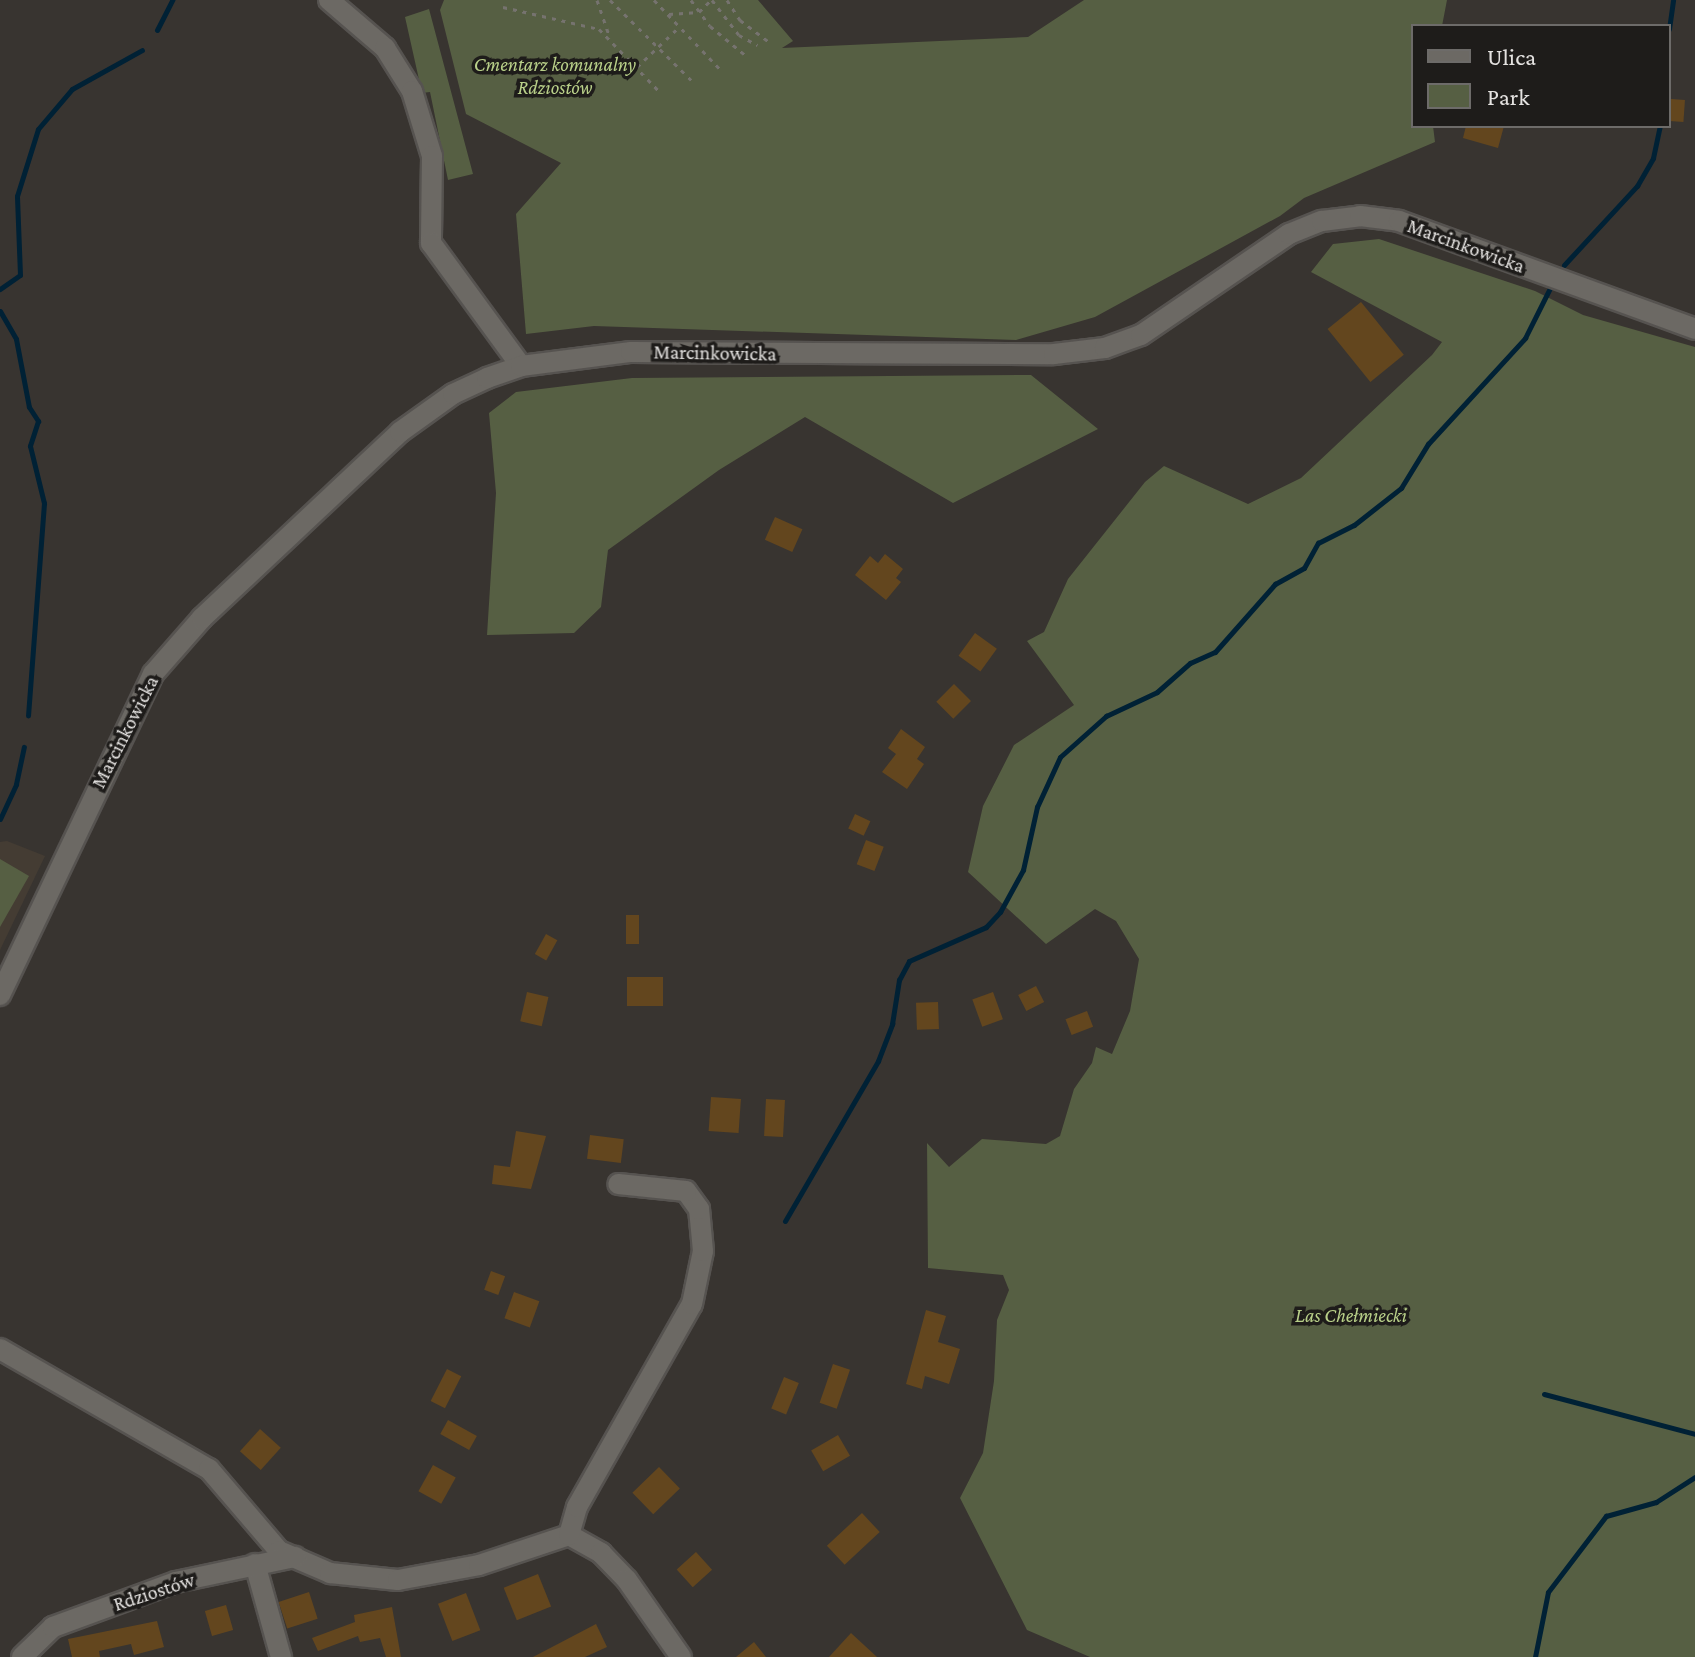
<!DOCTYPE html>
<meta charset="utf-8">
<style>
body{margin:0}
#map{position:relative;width:1695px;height:1657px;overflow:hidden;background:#383430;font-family:"Crimson Pro",serif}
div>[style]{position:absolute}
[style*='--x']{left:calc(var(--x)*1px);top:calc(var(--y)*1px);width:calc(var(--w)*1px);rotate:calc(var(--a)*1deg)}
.built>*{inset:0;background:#443c33}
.green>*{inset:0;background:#565f43}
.stream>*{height:5px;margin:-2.5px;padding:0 2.5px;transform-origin:2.5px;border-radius:2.5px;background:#002135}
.building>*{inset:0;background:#63461e;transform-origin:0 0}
.path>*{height:3px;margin-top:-1.5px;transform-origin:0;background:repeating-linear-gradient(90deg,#76736f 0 4px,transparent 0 10px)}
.roads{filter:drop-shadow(2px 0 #565350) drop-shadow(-2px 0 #565350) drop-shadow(0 2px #565350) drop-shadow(0 -2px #565350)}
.minor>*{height:20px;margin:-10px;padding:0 10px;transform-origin:10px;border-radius:10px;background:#6c6964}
span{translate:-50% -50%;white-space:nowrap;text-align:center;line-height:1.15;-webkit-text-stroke:7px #1e1c1a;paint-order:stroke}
.park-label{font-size:20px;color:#b9d089;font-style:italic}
.street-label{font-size:20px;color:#e4e2e0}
.legend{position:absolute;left:1411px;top:24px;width:260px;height:104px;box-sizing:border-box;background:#1e1c1a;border:2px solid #6d6b69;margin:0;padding:10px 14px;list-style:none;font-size:24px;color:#e4e2e0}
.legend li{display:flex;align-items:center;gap:16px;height:40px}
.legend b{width:40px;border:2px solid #6d6b69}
</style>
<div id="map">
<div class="built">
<i style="clip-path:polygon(7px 841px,45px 856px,0 950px,0 842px)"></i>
</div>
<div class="green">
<i style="clip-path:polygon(444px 0,758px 0,793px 41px,782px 48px,1028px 37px,1084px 0,1447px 0,1442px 26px,1413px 26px,1413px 126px,1433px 126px,1435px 142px,1304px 198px,1280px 216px,1095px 317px,1016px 340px,594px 326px,526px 334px,516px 214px,561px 163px,466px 114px,440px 10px)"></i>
<i style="clip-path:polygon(429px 9px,473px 174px,448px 180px,430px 92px,422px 93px,405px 17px)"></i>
<i style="clip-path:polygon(1379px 239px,1535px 291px,1583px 315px,1695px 347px,1695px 1657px,1090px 1657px,1027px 1630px,960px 1498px,983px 1453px,994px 1381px,997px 1320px,1009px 1290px,1003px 1275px,928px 1268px,927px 1143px,949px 1167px,982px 1139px,1046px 1144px,1060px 1136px,1074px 1089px,1092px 1063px,1096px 1047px,1112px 1054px,1130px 1011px,1139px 959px,1116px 921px,1095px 909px,1046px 944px,968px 872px,983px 806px,1014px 745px,1074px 705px,1027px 641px,1044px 632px,1068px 579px,1145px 482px,1164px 466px,1248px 504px,1301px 478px,1432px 355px,1442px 342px,1311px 272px,1333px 244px)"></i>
<i style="clip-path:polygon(1031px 375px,1098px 429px,953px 503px,805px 417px,719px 470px,608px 550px,601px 607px,574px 633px,487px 635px,496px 493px,489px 413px,516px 392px,632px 378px)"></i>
<i style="clip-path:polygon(0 859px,29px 876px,0 927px)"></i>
</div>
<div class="stream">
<i style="--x:1669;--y:29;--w:29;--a:-82"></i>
<i style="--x:157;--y:30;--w:34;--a:-63"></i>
<i style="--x:1564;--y:265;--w:108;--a:-47.3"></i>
<i style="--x:1637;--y:186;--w:32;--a:-60"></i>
<i style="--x:1653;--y:158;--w:33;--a:-78"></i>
<i style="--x:0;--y:289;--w:24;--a:-35"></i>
<i style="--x:20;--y:275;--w:79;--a:-92.2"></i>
<i style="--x:17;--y:196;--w:70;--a:-72.6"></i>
<i style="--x:38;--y:129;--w:52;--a:-49.6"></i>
<i style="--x:72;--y:89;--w:80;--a:-29.1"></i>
<i style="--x:0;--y:311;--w:32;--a:60"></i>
<i style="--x:16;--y:339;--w:69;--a:79.2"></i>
<i style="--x:29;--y:407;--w:17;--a:57"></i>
<i style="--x:38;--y:421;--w:26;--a:108"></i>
<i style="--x:30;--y:446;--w:59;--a:76.2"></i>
<i style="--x:44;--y:503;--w:213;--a:94.3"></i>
<i style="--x:0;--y:819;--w:38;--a:-65"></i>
<i style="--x:16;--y:784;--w:38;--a:-78"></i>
<i style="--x:785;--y:1221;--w:185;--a:-59.8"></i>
<i style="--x:878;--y:1061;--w:40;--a:-69"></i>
<i style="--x:892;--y:1024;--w:45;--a:-81"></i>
<i style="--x:899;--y:980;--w:21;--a:-62"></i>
<i style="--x:909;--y:961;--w:84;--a:-23.8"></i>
<i style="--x:986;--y:927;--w:21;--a:-47"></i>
<i style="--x:1000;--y:912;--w:48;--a:-61.3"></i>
<i style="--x:1023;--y:870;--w:65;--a:-77.5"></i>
<i style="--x:1037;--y:807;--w:55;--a:-65.3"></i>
<i style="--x:1060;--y:757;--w:62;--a:-41.7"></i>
<i style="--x:1106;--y:716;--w:56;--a:-25.2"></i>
<i style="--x:1157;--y:692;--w:44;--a:-41.3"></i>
<i style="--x:1190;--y:663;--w:27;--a:-24"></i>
<i style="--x:1215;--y:652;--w:91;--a:-48.6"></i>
<i style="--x:1275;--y:584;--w:33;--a:-29"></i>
<i style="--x:1304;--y:568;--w:29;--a:-61"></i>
<i style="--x:1318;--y:543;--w:40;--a:-26.6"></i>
<i style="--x:1354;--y:525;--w:60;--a:-38.2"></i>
<i style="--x:1401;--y:488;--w:52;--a:-58.5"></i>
<i style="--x:1428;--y:444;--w:144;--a:-47.5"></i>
<i style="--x:1525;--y:338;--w:54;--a:-63.4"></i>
<i style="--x:1544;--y:1394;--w:156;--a:14.8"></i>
<i style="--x:1535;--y:1657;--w:66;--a:-78.7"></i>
<i style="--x:1548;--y:1592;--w:96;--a:-52.7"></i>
<i style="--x:1606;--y:1516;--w:52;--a:-15.6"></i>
<i style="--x:1656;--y:1502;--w:46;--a:-32.7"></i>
</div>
<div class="building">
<i style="left:1671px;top:99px;width:14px;height:22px;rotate:4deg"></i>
<i style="clip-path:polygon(1466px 126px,1504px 126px,1498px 148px,1463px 138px)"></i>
<i style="left:1361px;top:302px;width:68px;height:43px;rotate:51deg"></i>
<i style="left:775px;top:517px;width:30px;height:25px;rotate:24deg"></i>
<i style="clip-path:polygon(885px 554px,903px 569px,896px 578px,901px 582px,886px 600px,855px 575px,870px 556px,878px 563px)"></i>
<i style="left:975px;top:633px;width:27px;height:28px;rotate:36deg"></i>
<i style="left:954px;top:684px;width:24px;height:25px;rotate:45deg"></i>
<i style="clip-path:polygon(901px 729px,925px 747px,917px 759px,924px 764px,907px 789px,882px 772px,896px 754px,888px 748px)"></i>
<i style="left:855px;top:814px;width:17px;height:16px;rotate:25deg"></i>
<i style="left:866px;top:840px;width:19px;height:26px;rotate:21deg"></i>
<i style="left:626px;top:915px;width:13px;height:29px"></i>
<i style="left:546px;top:934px;width:13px;height:23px;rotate:29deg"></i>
<i style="left:627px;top:977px;width:36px;height:29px"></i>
<i style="left:1036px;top:986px;width:18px;height:20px;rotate:63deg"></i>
<i style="left:527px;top:992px;width:22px;height:30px;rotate:13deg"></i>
<i style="left:993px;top:992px;width:29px;height:22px;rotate:70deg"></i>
<i style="left:938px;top:1002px;width:27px;height:22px;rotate:88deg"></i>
<i style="left:1087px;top:1011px;width:17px;height:23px;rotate:69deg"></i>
<i style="left:711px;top:1097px;width:30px;height:34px;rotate:4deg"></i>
<i style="left:766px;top:1099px;width:19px;height:37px;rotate:3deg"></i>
<i style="clip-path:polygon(516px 1131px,546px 1136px,531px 1189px,492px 1184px,494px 1165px,510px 1167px)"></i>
<i style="left:590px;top:1135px;width:34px;height:24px;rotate:7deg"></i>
<i style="left:491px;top:1271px;width:15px;height:20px;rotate:20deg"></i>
<i style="left:514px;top:1292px;width:27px;height:28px;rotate:20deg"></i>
<i style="clip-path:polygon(926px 1310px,946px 1316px,938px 1342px,960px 1349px,949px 1384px,925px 1376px,922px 1389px,906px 1384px)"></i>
<i style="left:833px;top:1364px;width:18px;height:41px;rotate:19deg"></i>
<i style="left:447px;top:1369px;width:16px;height:36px;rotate:27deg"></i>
<i style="left:784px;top:1377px;width:16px;height:34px;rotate:22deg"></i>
<i style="left:448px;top:1420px;width:33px;height:16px;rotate:29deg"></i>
<i style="left:260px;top:1429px;width:28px;height:30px;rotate:42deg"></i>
<i style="left:838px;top:1435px;width:24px;height:31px;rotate:60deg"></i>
<i style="left:433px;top:1465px;width:26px;height:30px;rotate:29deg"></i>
<i style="left:659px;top:1467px;width:30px;height:37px;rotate:46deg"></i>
<i style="left:862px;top:1513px;width:26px;height:48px;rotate:47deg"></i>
<i style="left:696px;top:1552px;width:24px;height:26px;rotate:48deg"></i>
<i style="left:538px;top:1574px;width:35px;height:37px;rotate:68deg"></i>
<i style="left:309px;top:1592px;width:28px;height:32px;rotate:72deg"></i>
<i style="left:466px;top:1593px;width:40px;height:30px;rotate:69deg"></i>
<i style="left:226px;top:1605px;width:26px;height:22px;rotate:74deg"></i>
<i style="clip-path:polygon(392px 1607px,401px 1657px,386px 1657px,380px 1638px,360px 1642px,358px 1636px,318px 1651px,312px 1638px,355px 1622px,354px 1615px)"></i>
<i style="clip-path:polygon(157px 1621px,164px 1647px,134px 1655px,131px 1644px,99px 1651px,100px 1657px,72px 1657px,68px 1639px)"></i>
<i style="clip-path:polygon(596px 1624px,607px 1647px,585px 1657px,533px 1657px)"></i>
<i style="clip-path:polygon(851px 1633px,877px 1657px,829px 1657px)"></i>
<i style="clip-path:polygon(754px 1642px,766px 1657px,736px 1657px)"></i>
</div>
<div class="path">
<i style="--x:597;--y:0;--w:40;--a:71.1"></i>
<i style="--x:610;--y:0;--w:114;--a:44.6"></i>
<i style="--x:654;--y:0;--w:95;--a:46.3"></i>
<i style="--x:691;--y:0;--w:32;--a:54"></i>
<i style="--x:710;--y:26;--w:45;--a:39.6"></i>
<i style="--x:712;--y:0;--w:44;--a:52.4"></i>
<i style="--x:739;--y:35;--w:21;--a:29"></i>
<i style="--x:727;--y:0;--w:24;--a:57"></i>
<i style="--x:740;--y:20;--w:39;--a:37"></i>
<i style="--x:503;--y:7;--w:98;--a:12.9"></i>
<i style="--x:599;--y:29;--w:85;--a:46"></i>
<i style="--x:669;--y:14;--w:30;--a:-4"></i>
<i style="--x:699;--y:12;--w:17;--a:-45"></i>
<i style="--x:637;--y:67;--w:59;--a:-43.6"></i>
</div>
<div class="roads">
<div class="minor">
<i style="--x:329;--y:0;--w:74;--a:40.6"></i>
<i style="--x:385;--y:48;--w:51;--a:57.9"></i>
<i style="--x:412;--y:91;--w:68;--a:72.9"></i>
<i style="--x:432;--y:156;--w:87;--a:90.7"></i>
<i style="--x:431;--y:243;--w:152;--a:53.8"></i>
<i style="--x:0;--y:995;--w:356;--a:-64.5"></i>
<i style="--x:153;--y:674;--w:74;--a:-48.8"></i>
<i style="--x:202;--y:618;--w:272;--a:-43.2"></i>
<i style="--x:400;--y:432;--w:65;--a:-35.6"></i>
<i style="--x:453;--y:394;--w:38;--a:-25"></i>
<i style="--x:487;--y:378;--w:36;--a:-19"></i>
<i style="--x:521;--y:366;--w:111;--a:-7.3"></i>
<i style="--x:631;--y:352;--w:423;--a:0.3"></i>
<i style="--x:1054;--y:354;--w:51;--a:-6.7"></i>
<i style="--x:1105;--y:348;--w:38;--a:-20"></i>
<i style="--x:1141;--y:335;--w:179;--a:-34.3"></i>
<i style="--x:1289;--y:234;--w:35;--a:-22"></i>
<i style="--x:1322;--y:221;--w:38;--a:-7"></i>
<i style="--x:1360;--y:216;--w:39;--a:7"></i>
<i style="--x:1399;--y:221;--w:315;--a:20"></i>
<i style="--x:0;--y:1349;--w:241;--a:29.9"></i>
<i style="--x:209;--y:1469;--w:108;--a:49.5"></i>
<i style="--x:279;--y:1551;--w:56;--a:23.3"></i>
<i style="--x:330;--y:1573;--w:68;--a:5.9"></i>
<i style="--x:398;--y:1580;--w:82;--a:-10.5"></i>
<i style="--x:479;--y:1565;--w:95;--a:-18.4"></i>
<i style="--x:569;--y:1535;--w:37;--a:29"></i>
<i style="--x:601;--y:1553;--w:37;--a:46"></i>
<i style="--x:627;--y:1580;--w:94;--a:55"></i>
<i style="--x:569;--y:1535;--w:29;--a:-74"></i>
<i style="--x:577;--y:1507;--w:233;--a:-60.5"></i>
<i style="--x:692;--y:1304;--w:54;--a:-78.3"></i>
<i style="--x:703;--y:1251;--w:42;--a:-95.4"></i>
<i style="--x:699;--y:1209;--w:22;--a:-126"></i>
<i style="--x:686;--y:1191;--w:68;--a:-174.1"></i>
<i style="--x:255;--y:1564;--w:97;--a:74.4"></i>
<i style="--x:22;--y:1657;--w:43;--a:-44.1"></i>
<i style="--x:53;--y:1627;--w:131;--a:-20.1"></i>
<i style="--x:176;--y:1582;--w:122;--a:-11.9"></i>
</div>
</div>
<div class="park-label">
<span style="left:555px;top:76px">Cmentarz komunalny<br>Rdziostów</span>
<span style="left:1351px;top:1315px">Las Chełmiecki</span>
</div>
<div class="street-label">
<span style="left:1466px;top:246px;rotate:20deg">Marcinkowicka</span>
<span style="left:715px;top:353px;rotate:1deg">Marcinkowicka</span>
<span style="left:125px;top:732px;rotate:-63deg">Marcinkowicka</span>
<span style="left:154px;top:1592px;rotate:-18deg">Rdziostów</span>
</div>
<ul class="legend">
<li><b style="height:10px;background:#6c6964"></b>Ulica</li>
<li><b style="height:22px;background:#565f43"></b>Park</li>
</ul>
</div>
